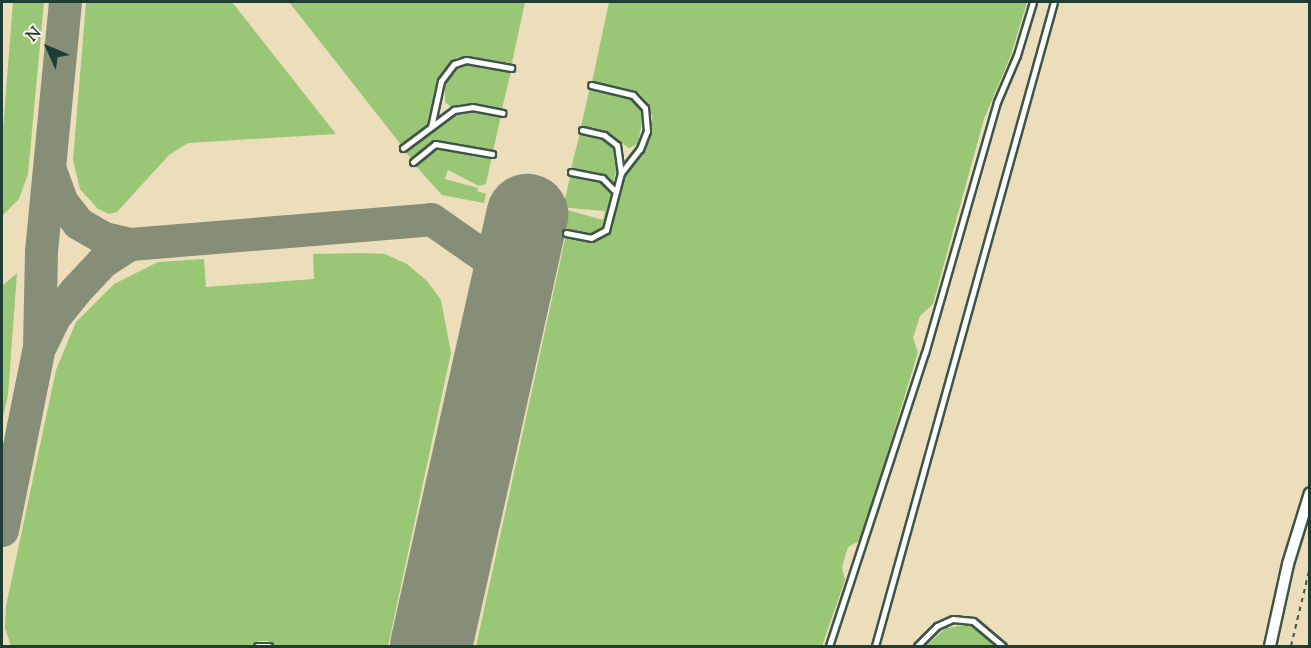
<!DOCTYPE html>
<style>
body{margin:0}
#map{position:relative;width:1311px;height:648px;overflow:hidden;background:#eddebb;font-family:"Sorts Mill Goudy",serif}
div>[style]{position:absolute}
[style*='--x']{left:calc(var(--x)*1px);top:calc(var(--y)*1px);width:calc(var(--w)*1px);rotate:calc(var(--a)*1deg)}
.green>*{inset:0;background:#99c775}
.taxiway>*{height:33px;margin:-16.5px;padding:0 16.5px;transform-origin:16.5px;border-radius:16.5px;background:#868e78}
.runway>*{height:82px;margin:-41px;padding:0 41px;transform-origin:41px;border-radius:41px;background:#868e78}
.path>*{height:2px;margin-top:-1px;transform-origin:0;background:repeating-linear-gradient(90deg,#3e5548 0 4.5px,transparent 0 9px)}
.roads{filter:drop-shadow(2px 0 #3e5548) drop-shadow(-2px 0 #3e5548) drop-shadow(0 2px #3e5548) drop-shadow(0 -2px #3e5548)}
.service>*{height:5px;margin:-2.5px;padding:0 2.5px;transform-origin:2.5px;border-radius:2.5px;background:#fff}
.minor>*{height:10px;margin:-5px;padding:0 5px;transform-origin:5px;border-radius:5px;background:#fff}
span{translate:-50% -50%;white-space:nowrap;text-align:center;line-height:1.15;-webkit-text-stroke:4.5px #fbf7ec;paint-order:stroke}
.frame{position:absolute;inset:0;border:3px solid #1f3d34;pointer-events:none}
.north{position:absolute;left:18px;top:18px;width:60px;height:60px;-webkit-text-stroke:4px #fbf7ec;paint-order:stroke;rotate:314deg;font-size:16px;font-weight:700;line-height:24px;text-align:center;color:#1f3d34}
.north::after{content:'';display:block;margin:auto;width:21px;height:27px;background:#1f3d34;clip-path:polygon(50% 0,100% 100%,50% 72%,0 100%)}
</style>
<div id="map">
<div class="green">
<i style="clip-path:polygon(13px 2px,44px 2px,28px 174px,19px 199px,2px 216px,2px 142px)"></i>
<i style="clip-path:polygon(86px 2px,232px 2px,336px 134px,188px 143px,169px 155px,117px 212px,109px 214px,98px 209px,80px 189px,73px 160px)"></i>
<i style="clip-path:polygon(289px 2px,525px 2px,512px 63px,457px 57px,439px 80px,430px 123px,402px 146px)"></i>
<i style="clip-path:polygon(609px 2px,1027px 2px,1011px 55px,984px 119px,933px 304px,920px 316px,913px 338px,918px 352px,861px 540px,848px 547px,842px 567px,845px 580px,822px 646px,476px 646px,566px 235px,592px 241px,608px 231px,619px 184px,645px 150px,650px 136px,652px 116px,647px 102px,637px 91px,592px 82px)"></i>
<i style="clip-path:polygon(467px 63px,511px 71px,502px 109px,473px 103px,451px 107px,445px 102px,445px 82px,454px 70px)"></i>
<i style="clip-path:polygon(590px 87px,637px 101px,643px 116px,638px 144px,629px 148px,605px 132px,581px 126px)"></i>
<i style="clip-path:polygon(469px 110px,501px 116px,493px 151px,434px 141px,413px 161px,404px 150px,447px 117px)"></i>
<i style="clip-path:polygon(580px 133px,601px 137px,615px 147px,619px 161px,613px 183px,571px 169px)"></i>
<i style="clip-path:polygon(435px 145px,492px 156px,486px 184px,479px 186px,448px 170px,445px 179px,478px 188px,477px 191px,486px 194px,484px 203px,442px 195px,414px 164px)"></i>
<i style="clip-path:polygon(571px 173px,601px 180px,610px 186px,612px 194px,602px 231px,591px 235px,566px 231px,568px 210px,603px 220px,605px 211px,569px 208px,564px 203px)"></i>
<i style="clip-path:polygon(364px 253px,385px 254px,407px 264px,427px 281px,441px 300px,451px 353px,388px 646px,272px 646px,268px 641px,259px 641px,251px 646px,11px 646px,5px 628px,6px 606px,56px 370px,76px 322px,114px 284px,158px 262px,204px 259px,206px 287px,314px 279px,313px 254px)"></i>
<i style="clip-path:polygon(17px 273px,8px 395px,2px 422px,2px 286px)"></i>
<i style="clip-path:polygon(971px 624px,996px 646px,926px 646px,946px 628px)"></i>
</div>
<div class="taxiway">
<i style="--x:50;--y:170;--w:33;--a:70"></i>
<i style="--x:61;--y:201;--w:28;--a:52"></i>
<i style="--x:78;--y:223;--w:30;--a:30"></i>
<i style="--x:104;--y:238;--w:27;--a:13"></i>
<i style="--x:130;--y:244;--w:302;--a:-4.7"></i>
<i style="--x:431;--y:219;--w:101;--a:34.9"></i>
<i style="--x:41;--y:344;--w:30;--a:-64"></i>
<i style="--x:54;--y:317;--w:32;--a:-51"></i>
<i style="--x:74;--y:292;--w:41;--a:-47"></i>
<i style="--x:102;--y:262;--w:33;--a:-33"></i>
<i style="--x:2;--y:530;--w:187;--a:-78.6"></i>
<i style="--x:39;--y:347;--w:96;--a:-88.8"></i>
<i style="--x:41;--y:251;--w:250;--a:-84.5"></i>
</div>
<div class="runway">
<i style="--x:431;--y:646;--w:442;--a:-77.4"></i>
</div>
<div class="path">
<i style="--x:1291;--y:646;--w:81;--a:-76.5"></i>
</div>
<div class="roads">
<div class="service">
<i style="--x:431;--y:127;--w:47;--a:-77.7"></i>
<i style="--x:441;--y:81;--w:21;--a:-53"></i>
<i style="--x:454;--y:64;--w:13;--a:-18"></i>
<i style="--x:466;--y:60;--w:46;--a:10.1"></i>
<i style="--x:582;--y:130;--w:23;--a:13"></i>
<i style="--x:604;--y:135;--w:16;--a:38"></i>
<i style="--x:617;--y:145;--w:27;--a:82"></i>
<i style="--x:403;--y:148;--w:64;--a:-36.7"></i>
<i style="--x:454;--y:110;--w:18;--a:-9"></i>
<i style="--x:472;--y:107;--w:31;--a:11"></i>
<i style="--x:413;--y:162;--w:28;--a:-39"></i>
<i style="--x:435;--y:144;--w:58;--a:10"></i>
<i style="--x:571;--y:172;--w:32;--a:11"></i>
<i style="--x:602;--y:178;--w:17;--a:45"></i>
<i style="--x:566;--y:233;--w:25;--a:11"></i>
<i style="--x:591;--y:238;--w:17;--a:-28"></i>
<i style="--x:606;--y:230;--w:59;--a:-75.3"></i>
<i style="--x:621;--y:173;--w:31;--a:-52"></i>
<i style="--x:640;--y:149;--w:19;--a:-69"></i>
<i style="--x:647;--y:131;--w:23;--a:-95"></i>
<i style="--x:645;--y:108;--w:18;--a:-133"></i>
<i style="--x:633;--y:95;--w:43;--a:-166.6"></i>
<i style="--x:257;--y:646;--w:12;--a:0"></i>
<i style="--x:829;--y:646;--w:308;--a:-71.9"></i>
<i style="--x:925;--y:353;--w:261;--a:-74"></i>
<i style="--x:997;--y:102;--w:51;--a:-66.9"></i>
<i style="--x:1017;--y:55;--w:55;--a:-73.2"></i>
<i style="--x:875;--y:646;--w:668;--a:-74.47"></i>
<i style="--x:917;--y:646;--w:28;--a:-45"></i>
<i style="--x:937;--y:626;--w:17;--a:-24"></i>
<i style="--x:953;--y:619;--w:20;--a:6"></i>
<i style="--x:973;--y:621;--w:39;--a:40"></i>
</div>
<div class="minor">
<i style="--x:1270;--y:646;--w:84;--a:-77.6"></i>
<i style="--x:1288;--y:564;--w:74;--a:-72.8"></i>
</div>
</div>
<div class="frame"></div>
<div class="north">N</div>
</div>
